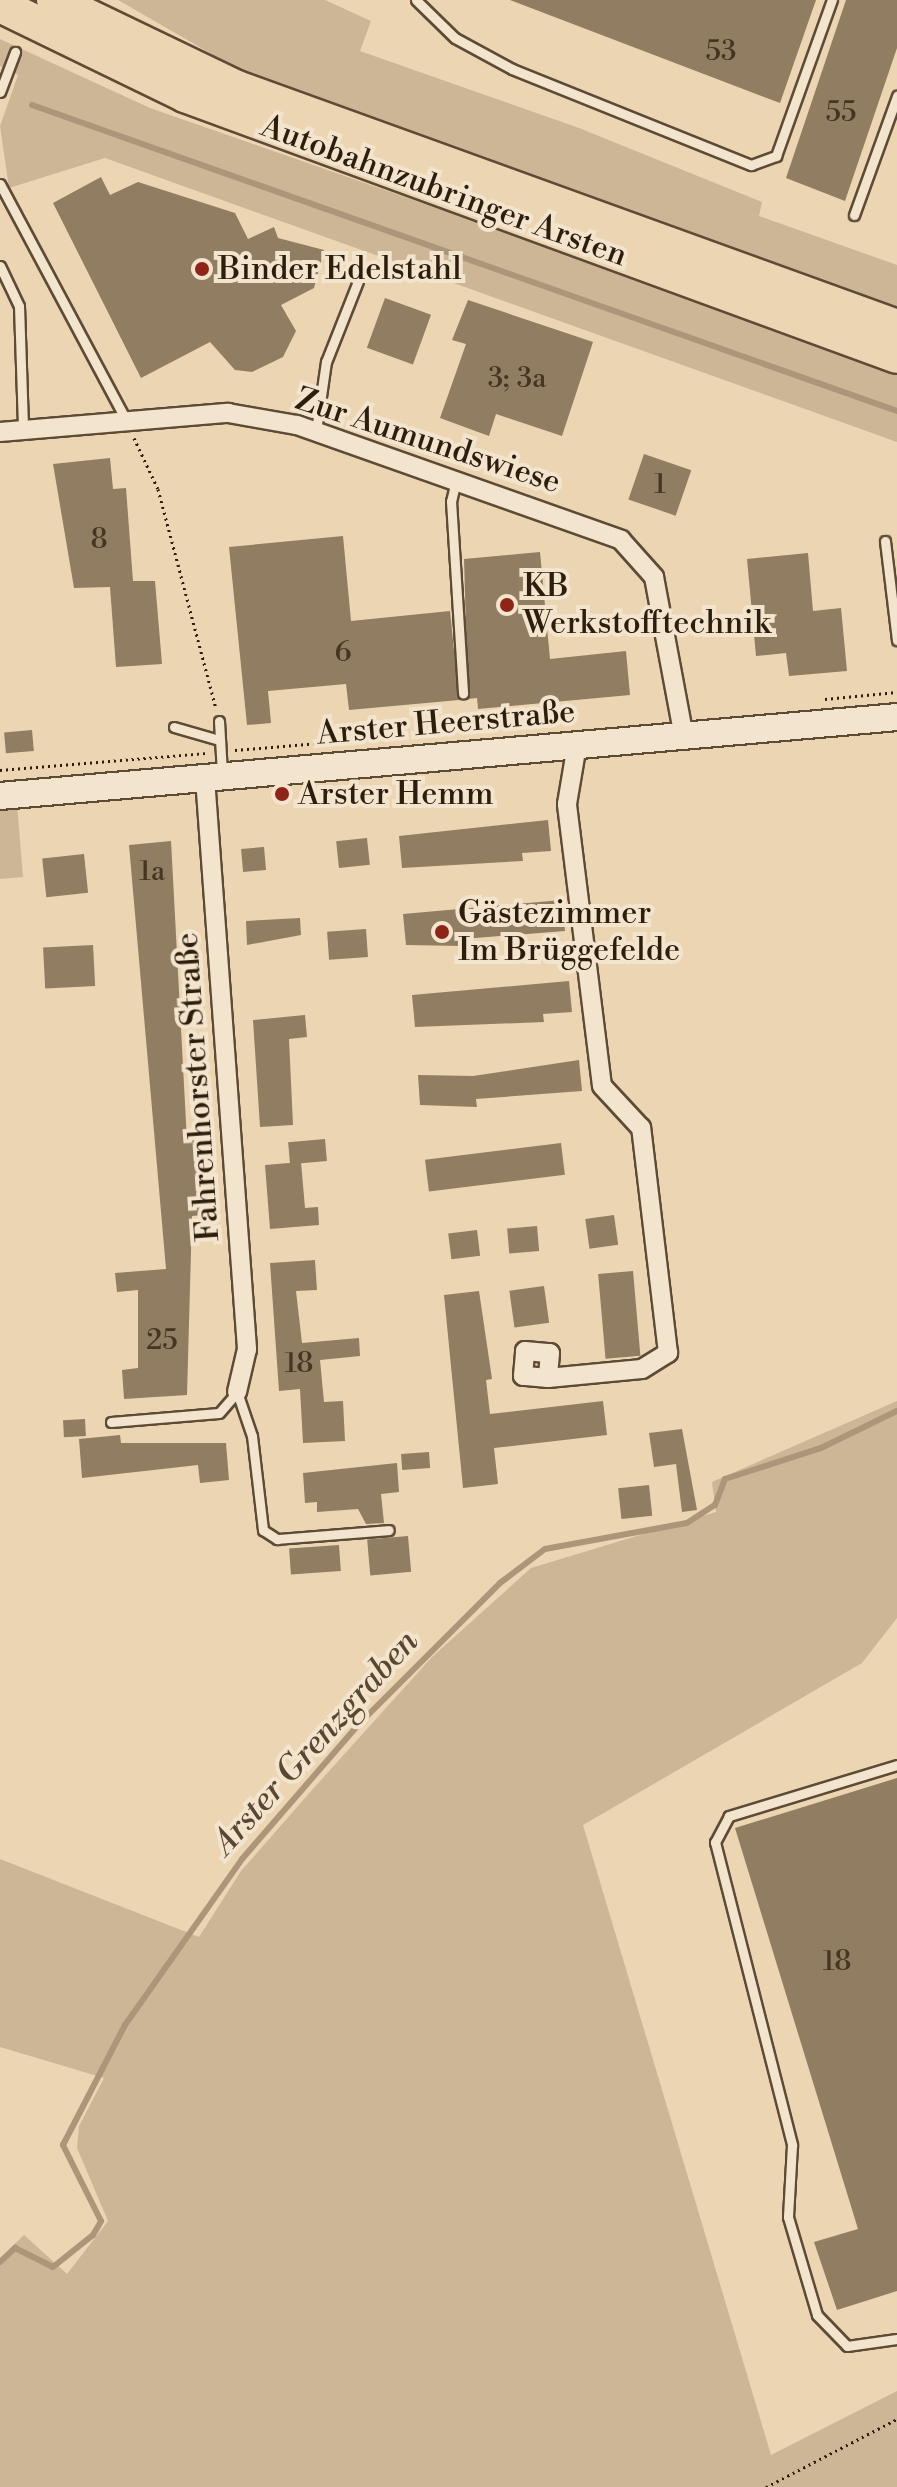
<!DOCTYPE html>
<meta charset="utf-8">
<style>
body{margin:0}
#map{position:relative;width:897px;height:2487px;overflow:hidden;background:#ecd5b2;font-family:"Libre Bodoni",serif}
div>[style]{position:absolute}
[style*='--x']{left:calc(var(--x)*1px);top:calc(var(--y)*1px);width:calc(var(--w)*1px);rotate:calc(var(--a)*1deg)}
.green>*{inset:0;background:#ccb696}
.stream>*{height:6px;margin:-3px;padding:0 3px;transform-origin:3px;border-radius:3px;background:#ab967a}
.building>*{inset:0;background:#907d62;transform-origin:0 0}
.path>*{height:3px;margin-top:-1.5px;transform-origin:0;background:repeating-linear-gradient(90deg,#2d1d0c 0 2px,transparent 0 6px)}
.roads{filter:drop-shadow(2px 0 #5d4b36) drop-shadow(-2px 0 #5d4b36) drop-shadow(0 2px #5d4b36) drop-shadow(0 -2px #5d4b36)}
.lane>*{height:9px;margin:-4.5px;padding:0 4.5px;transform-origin:4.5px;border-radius:4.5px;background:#f3e4cd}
.street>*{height:18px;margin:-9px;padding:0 9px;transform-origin:9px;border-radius:9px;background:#f3e4cd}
.secondary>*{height:26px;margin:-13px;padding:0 13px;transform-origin:13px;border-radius:13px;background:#f3e4cd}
.highway>*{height:34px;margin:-17px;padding:0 17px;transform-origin:17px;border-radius:17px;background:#ecd5b2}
.dots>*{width:22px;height:22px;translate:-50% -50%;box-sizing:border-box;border:4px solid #f3e4cd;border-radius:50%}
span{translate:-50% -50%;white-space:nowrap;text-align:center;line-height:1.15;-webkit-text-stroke:8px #f3e4cd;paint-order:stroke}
.number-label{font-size:28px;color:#463522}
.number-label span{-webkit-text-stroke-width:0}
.street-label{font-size:32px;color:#2d1d0c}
.poi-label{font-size:32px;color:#2d1d0c}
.left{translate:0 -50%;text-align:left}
.water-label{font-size:34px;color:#594732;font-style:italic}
</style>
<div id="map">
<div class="green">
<i style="clip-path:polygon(118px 0,325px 0,371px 21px,360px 51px,579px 128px,762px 202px,759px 216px,897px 265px,897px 308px,346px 112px,236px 68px)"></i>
<i style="clip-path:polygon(0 39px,150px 108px,897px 369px,897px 442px,105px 158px,9px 188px,0 126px,18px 75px,0 66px)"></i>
<i style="clip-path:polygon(17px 804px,23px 877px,0 879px,0 806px)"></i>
<i style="clip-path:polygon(897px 1401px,897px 1618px,862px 1663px,583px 1825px,771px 2455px,897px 2391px,897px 2487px,0 2487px,0 2258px,24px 2235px,67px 2274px,108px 2221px,77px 2148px,79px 2126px,104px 2078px,0 2047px,0 1859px,199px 1937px,241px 1871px,312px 1790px,432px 1657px,531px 1568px,716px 1512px,712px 1482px)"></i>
</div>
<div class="stream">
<i style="--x:32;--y:105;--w:918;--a:19.48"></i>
<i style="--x:0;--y:2262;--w:21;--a:-43"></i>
<i style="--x:15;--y:2248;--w:42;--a:26.6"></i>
<i style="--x:53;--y:2267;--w:51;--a:-38.7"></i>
<i style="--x:93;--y:2235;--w:16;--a:-60"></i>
<i style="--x:101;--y:2221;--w:85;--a:-116.6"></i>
<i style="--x:63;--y:2145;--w:135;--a:-62.7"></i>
<i style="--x:125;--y:2025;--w:203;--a:-54.8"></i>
<i style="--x:242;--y:1859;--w:179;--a:-49.1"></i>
<i style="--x:359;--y:1724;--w:199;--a:-45"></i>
<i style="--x:500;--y:1583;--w:56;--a:-37.1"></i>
<i style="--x:545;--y:1549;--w:144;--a:-10.4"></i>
<i style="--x:687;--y:1523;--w:33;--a:-33"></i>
<i style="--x:715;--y:1505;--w:28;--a:-69"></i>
<i style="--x:725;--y:1479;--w:101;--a:-17.9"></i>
<i style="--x:821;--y:1448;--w:85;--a:-26"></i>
</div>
<div class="building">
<i style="clip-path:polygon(510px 0,816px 0,780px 103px)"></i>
<i style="clip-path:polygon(846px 0,897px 0,897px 48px,845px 201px,786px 178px)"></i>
<i style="clip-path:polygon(101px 177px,110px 195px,138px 182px,235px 213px,248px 239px,274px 227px,278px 238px,324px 250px,314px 288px,281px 305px,296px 331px,283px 357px,252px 372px,235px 370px,210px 342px,141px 378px,53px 203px)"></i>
<i style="left:385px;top:298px;width:49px;height:53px;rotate:20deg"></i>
<i style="clip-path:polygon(468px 300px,593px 342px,562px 436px,496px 414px,489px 436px,440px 418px,466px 344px,452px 340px)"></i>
<i style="left:644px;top:454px;width:50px;height:48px;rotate:19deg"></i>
<i style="clip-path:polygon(110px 458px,113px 489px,126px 488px,133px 581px,155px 581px,162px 664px,116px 667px,110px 587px,74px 588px,53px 464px)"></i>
<i style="clip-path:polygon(343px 536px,351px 621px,450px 611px,459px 700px,349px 710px,346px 684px,268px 691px,271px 723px,247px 725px,229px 547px)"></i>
<i style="clip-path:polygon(540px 552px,550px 659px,626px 651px,630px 695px,478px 709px,477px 698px,468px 699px,464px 559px)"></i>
<i style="clip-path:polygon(808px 553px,813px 611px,841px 608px,847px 671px,789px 676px,786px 653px,756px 656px,747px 559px)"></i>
<i style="left:32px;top:730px;width:21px;height:28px;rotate:85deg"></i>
<i style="clip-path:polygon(548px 820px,551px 851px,522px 853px,523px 861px,402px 868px,399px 836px)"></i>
<i style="left:367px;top:838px;width:27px;height:31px;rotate:84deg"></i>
<i style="clip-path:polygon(171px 841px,187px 1141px,194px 1140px,203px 1215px,192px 1216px,187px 1395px,124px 1399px,122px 1370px,138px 1368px,138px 1290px,117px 1292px,115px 1273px,166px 1269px,129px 845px)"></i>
<i style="left:264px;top:847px;width:23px;height:23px;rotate:85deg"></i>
<i style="left:84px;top:854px;width:39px;height:42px;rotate:84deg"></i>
<i style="clip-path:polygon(562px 900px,565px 931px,462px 939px,463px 946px,406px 945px,403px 914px)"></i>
<i style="clip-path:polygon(300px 918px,301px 935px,247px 945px,246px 921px)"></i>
<i style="left:366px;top:929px;width:28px;height:39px;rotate:86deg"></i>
<i style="left:93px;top:945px;width:41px;height:50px;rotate:87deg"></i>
<i style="clip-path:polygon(569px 981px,572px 1012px,543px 1014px,544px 1022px,415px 1027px,412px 995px)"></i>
<i style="clip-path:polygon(305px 1015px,307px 1037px,289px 1039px,293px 1125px,260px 1127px,253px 1020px)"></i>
<i style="clip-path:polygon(579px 1060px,582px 1091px,476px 1099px,477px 1107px,420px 1105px,418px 1075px,473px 1076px)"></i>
<i style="left:325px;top:1139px;width:22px;height:37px;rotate:85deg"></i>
<i style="left:561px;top:1143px;width:32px;height:137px;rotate:83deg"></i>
<i style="clip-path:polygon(301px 1162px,305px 1208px,318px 1207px,319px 1225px,270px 1229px,265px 1165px)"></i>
<i style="left:614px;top:1215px;width:30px;height:29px;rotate:82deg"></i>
<i style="left:537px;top:1226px;width:25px;height:30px;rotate:85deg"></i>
<i style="left:477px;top:1230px;width:26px;height:29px;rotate:83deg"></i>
<i style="clip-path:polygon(315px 1260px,317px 1290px,296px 1291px,302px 1343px,359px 1338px,360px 1356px,320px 1360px,324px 1402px,343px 1401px,345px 1441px,303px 1443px,300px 1389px,279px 1391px,270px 1263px)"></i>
<i style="left:633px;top:1271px;width:85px;height:35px;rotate:85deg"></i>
<i style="left:544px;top:1286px;width:37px;height:35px;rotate:82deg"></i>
<i style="clip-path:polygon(479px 1291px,492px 1379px,486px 1380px,490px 1414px,603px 1401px,607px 1435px,494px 1448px,498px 1484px,463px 1488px,444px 1295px)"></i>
<i style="left:85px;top:1419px;width:17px;height:22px;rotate:87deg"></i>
<i style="clip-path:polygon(682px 1429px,697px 1510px,682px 1512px,676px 1464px,654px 1467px,649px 1433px)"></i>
<i style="clip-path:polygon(120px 1435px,121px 1443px,226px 1443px,229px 1480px,200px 1483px,198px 1465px,82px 1478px,79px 1439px)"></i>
<i style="left:429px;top:1452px;width:16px;height:28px;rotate:86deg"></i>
<i style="clip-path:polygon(397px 1463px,399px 1492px,381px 1494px,384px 1523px,366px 1524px,358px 1509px,317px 1512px,317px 1502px,305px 1503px,303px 1473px)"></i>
<i style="left:649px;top:1485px;width:31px;height:31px;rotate:84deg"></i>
<i style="left:408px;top:1536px;width:36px;height:41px;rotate:85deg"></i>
<i style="left:339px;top:1545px;width:26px;height:50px;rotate:86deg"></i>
<i style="clip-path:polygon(897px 1778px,897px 2291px,837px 2310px,814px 2242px,858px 2229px,735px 1828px)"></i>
</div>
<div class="path">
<i style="--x:134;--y:438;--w:56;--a:64.8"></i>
<i style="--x:158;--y:489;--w:228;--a:75.2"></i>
<i style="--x:825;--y:699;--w:72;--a:-5.6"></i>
<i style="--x:235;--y:750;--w:169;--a:-4.8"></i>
<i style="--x:0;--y:770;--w:209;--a:-4.7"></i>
<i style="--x:766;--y:2487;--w:148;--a:-27.4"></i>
</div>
<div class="roads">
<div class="lane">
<i style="--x:416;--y:0;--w:54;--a:44.3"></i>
<i style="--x:455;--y:38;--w:65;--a:28.5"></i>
<i style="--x:512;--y:69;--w:258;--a:21.9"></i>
<i style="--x:751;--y:165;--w:27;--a:-20"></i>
<i style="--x:776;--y:156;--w:166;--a:-70.3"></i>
<i style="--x:0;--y:92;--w:43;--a:-69.4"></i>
<i style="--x:0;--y:184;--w:268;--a:61.9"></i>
<i style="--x:854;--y:215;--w:127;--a:-70.1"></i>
<i style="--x:0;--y:266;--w:44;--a:64.6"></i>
<i style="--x:19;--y:306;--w:123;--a:88.1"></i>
<i style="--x:316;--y:431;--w:70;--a:-81.8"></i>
<i style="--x:326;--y:362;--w:87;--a:-68.4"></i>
<i style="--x:456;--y:480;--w:22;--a:103"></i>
<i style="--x:451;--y:501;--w:193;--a:86.4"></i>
<i style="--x:885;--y:541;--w:100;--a:83.1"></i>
<i style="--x:219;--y:721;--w:52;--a:86.7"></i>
<i style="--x:174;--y:727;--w:47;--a:16.1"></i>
<i style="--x:237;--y:1392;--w:46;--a:71.2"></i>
<i style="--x:252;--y:1436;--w:95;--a:83.3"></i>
<i style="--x:263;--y:1530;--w:17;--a:33"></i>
<i style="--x:277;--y:1539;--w:112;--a:-4.6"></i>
<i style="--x:111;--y:1422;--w:108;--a:-4.8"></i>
<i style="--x:219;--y:1413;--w:28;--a:-49"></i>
<i style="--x:897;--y:1765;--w:176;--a:163.1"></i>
<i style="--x:729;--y:1816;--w:30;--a:118"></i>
<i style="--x:715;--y:1842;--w:313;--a:75.7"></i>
<i style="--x:792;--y:2145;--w:72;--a:93.2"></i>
<i style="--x:788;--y:2217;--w:102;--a:73.5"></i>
<i style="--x:817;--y:2315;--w:43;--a:45.9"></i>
<i style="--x:847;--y:2346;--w:50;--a:-8"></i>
</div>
<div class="street">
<i style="--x:0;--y:432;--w:229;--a:-4.8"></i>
<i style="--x:228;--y:413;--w:70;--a:9.9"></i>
<i style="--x:297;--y:425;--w:344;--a:19.5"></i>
<i style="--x:621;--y:540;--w:50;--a:48.3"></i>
<i style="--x:654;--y:577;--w:163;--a:79.4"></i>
<i style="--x:205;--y:778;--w:573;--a:85.79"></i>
<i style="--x:247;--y:1349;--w:44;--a:103.1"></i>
<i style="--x:548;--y:1378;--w:25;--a:-175"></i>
<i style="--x:523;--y:1376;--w:25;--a:-85"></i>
<i style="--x:525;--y:1351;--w:25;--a:5"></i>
<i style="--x:550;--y:1353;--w:25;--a:95"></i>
<i style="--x:548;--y:1378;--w:94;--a:-5.5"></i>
<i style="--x:642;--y:1369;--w:31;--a:-32"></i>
<i style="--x:668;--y:1353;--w:227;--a:-96.8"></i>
<i style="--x:641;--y:1128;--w:57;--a:-132.9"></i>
<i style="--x:602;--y:1086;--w:284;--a:-97.1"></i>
<i style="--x:567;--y:804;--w:60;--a:-80.4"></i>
</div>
<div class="secondary">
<i style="--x:0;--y:796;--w:900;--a:-5.03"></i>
</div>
<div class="highway">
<i style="--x:54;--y:0;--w:203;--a:25.7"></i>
<i style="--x:237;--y:88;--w:702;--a:19.91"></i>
<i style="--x:0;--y:5;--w:206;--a:25.9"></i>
<i style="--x:185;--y:95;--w:758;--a:20.13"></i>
</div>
</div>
<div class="dots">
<i style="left:202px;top:269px;background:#8f2418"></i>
<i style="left:507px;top:605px;background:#8f2418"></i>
<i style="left:282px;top:794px;background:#8f2418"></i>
<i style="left:442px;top:932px;background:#8f2418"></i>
</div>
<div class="number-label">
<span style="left:721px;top:52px">53</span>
<span style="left:841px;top:113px">55</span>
<span style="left:517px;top:379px">3; 3a</span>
<span style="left:660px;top:485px">1</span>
<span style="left:99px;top:540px">8</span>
<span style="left:343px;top:653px">6</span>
<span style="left:152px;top:872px">1a</span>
<span style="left:162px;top:1341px">25</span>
<span style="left:299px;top:1364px">18</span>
<span style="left:837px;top:1962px">18</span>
</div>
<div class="street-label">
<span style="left:444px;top:191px;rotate:20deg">Autobahnzubringer Arsten</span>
<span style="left:428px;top:441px;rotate:18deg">Zur Aumundswiese</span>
<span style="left:446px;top:723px;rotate:-5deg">Arster Heerstraße</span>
<span style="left:198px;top:1087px;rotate:-94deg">Fahrenhorster Straße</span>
</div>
<div class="poi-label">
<span class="left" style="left:218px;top:269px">Binder Edelstahl</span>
<span class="left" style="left:523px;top:605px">KB<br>Werkstofftechnik</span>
<span class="left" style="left:298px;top:794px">Arster Hemm</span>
<span class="left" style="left:458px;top:932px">Gästezimmer<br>Im Brüggefelde</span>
</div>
<div class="water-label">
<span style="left:316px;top:1743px;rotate:-48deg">Arster Grenzgraben</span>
</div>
</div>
